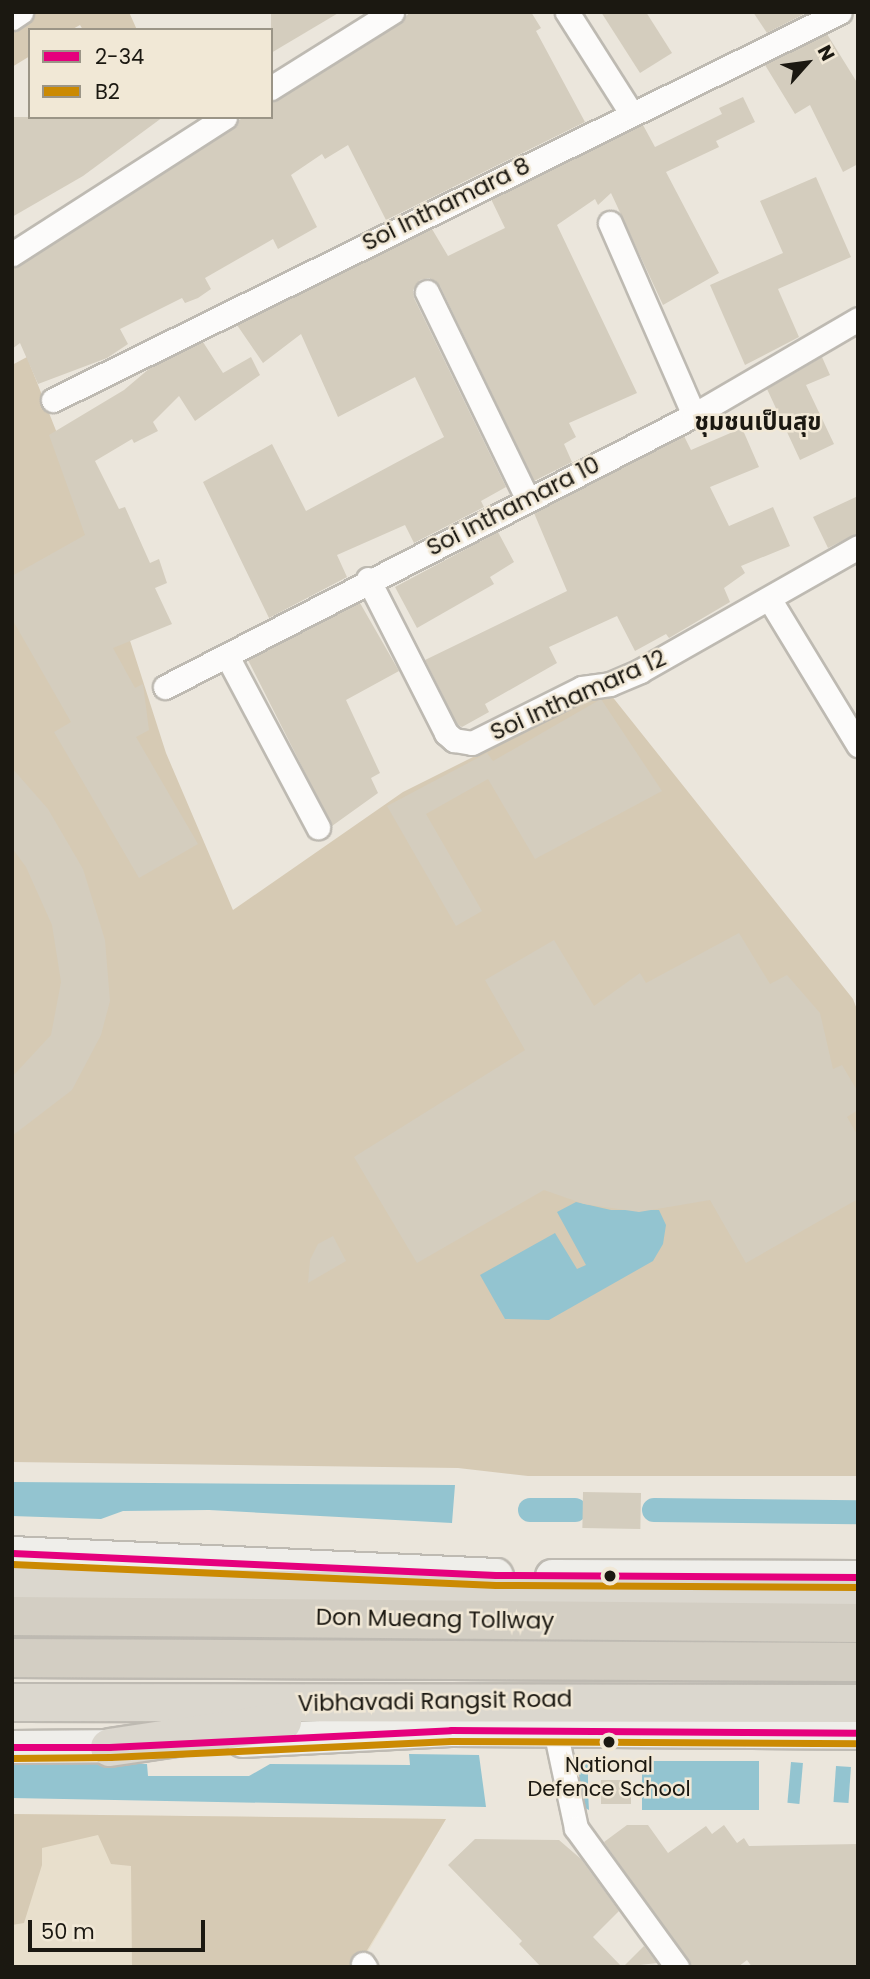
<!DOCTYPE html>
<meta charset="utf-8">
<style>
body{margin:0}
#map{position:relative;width:870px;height:1979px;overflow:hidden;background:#ebe6dc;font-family:Poppins,"Noto Sans Thai",sans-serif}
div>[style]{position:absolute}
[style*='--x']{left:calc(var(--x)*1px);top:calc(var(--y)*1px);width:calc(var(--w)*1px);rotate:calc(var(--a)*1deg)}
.built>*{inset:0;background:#e8dfcc}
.green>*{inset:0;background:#d6cab4}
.water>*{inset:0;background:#93c4d0;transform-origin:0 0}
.canal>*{height:24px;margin:-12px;padding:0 12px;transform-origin:12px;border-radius:12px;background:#93c4d0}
.building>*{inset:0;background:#d4cdbe;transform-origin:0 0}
.roads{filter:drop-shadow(2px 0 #bebab2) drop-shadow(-2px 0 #bebab2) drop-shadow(0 2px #bebab2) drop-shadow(0 -2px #bebab2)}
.minor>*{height:23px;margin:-11.5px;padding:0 11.5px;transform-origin:11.5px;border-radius:11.5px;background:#fcfbfa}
.secondary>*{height:32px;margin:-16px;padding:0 16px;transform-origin:16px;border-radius:16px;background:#efeeea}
.trunk>*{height:37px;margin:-18.5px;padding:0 18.5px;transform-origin:18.5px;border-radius:18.5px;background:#dbd7ce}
.motorway>*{height:38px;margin:-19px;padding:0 19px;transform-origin:19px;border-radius:19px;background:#d3cec3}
.bus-1>*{height:7px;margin:-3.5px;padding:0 3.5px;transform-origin:3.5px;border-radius:3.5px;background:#e5007d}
.bus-2>*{height:7px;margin:-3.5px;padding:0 3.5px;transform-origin:3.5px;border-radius:3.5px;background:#cb8a03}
.dots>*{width:19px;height:19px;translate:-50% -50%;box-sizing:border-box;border:4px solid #f1e8d6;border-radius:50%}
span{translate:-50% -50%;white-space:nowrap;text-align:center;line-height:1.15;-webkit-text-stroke:5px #f1e8d6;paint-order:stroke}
.bus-label{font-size:21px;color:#1b1811}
.street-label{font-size:23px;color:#1b1811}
.neighbourhood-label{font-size:24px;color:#1b1811;font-weight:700}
.frame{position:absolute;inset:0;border:14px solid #1b1811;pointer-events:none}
.legend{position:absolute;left:28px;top:28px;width:245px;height:91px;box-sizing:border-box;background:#f1e8d6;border:2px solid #9b9587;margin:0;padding:9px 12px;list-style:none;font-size:21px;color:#1b1811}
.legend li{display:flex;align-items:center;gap:14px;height:35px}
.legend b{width:35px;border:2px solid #9b9587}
.north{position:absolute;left:772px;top:28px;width:70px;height:70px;-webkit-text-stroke:5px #f1e8d6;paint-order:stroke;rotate:62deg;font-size:19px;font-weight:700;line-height:28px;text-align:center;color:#1b1811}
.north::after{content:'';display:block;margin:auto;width:24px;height:32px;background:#1b1811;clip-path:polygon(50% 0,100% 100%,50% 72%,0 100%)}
.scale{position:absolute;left:28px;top:1920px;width:177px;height:32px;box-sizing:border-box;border:4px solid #1b1811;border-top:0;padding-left:9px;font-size:21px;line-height:24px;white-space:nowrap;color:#1b1811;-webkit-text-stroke:5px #f1e8d6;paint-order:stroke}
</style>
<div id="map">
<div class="built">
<i style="clip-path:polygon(12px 1814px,446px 1819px,367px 1953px,353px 1967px,12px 1967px)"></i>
</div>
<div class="green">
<i style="clip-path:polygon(12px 12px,129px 12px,137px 30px,83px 30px,80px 25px,71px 30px,30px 30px,30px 56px,12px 67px)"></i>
<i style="clip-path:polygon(27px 357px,92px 522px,166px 753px,233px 910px,403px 792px,607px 690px,853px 999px,858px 1012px,858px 1476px,528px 1476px,458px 1468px,12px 1462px,12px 365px)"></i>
<i style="clip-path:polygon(12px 1814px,446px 1819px,357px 1967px,132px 1967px,131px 1866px,111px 1864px,98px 1835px,42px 1848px,42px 1865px,24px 1923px,12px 1925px)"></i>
</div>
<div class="water">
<i style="clip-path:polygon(576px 1202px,611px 1210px,659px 1210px,666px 1225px,663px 1244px,653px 1261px,549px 1320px,505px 1319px,480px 1275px,555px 1233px,577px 1269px,586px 1265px,557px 1212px)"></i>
<i style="clip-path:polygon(12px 1482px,455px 1485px,452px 1523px,209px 1510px,123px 1511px,101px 1519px,12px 1516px)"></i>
<i style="clip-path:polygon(409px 1754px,479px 1755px,486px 1807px,12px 1798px,12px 1762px,147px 1764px,148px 1776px,249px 1776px,270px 1764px,410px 1765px)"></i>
<i style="clip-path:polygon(588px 1759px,588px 1792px,589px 1810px,583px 1807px,579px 1774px)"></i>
<i style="left:642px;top:1761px;width:117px;height:49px"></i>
<i style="left:791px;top:1762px;width:12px;height:41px;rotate:5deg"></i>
<i style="left:836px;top:1766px;width:15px;height:36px;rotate:4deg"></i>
</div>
<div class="canal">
<i style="--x:530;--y:1510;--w:45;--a:0"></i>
<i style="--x:654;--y:1510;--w:204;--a:0.6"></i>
</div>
<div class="building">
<i style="clip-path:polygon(271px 12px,340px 12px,271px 53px)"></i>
<i style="clip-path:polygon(410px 12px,531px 12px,541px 28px,536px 31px,585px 122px,386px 220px,348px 145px,325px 159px,322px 154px,291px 175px,317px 227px,278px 249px,273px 239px,205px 278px,211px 289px,198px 298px,185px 303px,182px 298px,120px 329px,128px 344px,107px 358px,38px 384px,20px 343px,12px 349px,12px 268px,244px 117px,271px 117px,271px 102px,399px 24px)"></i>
<i style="clip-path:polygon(601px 12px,646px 12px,672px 53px,640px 73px)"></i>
<i style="clip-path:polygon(753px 12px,808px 12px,767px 33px)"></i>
<i style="clip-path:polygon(827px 34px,858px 84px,858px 164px,843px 172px,810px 105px,795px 114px,765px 65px)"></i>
<i style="clip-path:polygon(743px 97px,755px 122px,716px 141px,719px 147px,666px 172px,719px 273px,663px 305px,611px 193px,598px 205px,595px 199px,557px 225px,637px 393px,569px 423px,576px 437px,564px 444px,572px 462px,534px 481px,440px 286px,429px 278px,420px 280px,413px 290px,414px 298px,506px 487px,481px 501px,484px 507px,414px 543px,405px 525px,337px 555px,347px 577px,269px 618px,203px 482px,272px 444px,306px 511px,444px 437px,415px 377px,338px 417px,301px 334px,263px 363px,237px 325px,432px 229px,448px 256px,505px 228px,491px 199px,643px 125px,655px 147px,722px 114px,719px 108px)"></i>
<i style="clip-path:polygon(12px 117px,163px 117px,83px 176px,12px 217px)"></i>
<i style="clip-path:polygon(816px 177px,851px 257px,778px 289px,799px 337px,745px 365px,710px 285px,783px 253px,760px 201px)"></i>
<i style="clip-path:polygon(203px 342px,223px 373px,251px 357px,260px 375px,195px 421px,179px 396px,153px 422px,158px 431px,134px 443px,132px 439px,95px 461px,119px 509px,125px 507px,150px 563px,159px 559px,167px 583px,155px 588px,172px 624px,113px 648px,135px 688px,143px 684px,149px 730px,136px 737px,198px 844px,139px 878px,54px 732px,71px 722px,12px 619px,12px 576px,85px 535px,49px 435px,124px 390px,150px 368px)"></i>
<i style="clip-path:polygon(822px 357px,830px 375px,806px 385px,834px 444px,800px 460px,767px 389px)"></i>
<i style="clip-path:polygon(742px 428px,759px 467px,710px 487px,729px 526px,773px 507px,790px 546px,741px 566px,745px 573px,724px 588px,730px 602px,669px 638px,666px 634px,635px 651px,617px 616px,549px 647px,557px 663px,485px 704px,489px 712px,462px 727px,457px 724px,425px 660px,567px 591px,534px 513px,684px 436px,691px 450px)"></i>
<i style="clip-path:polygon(858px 496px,858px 533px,828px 548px,813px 517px)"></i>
<i style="clip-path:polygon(498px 532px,514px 562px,490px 577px,494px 584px,417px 628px,395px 587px)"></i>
<i style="clip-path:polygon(360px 603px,399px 671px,346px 700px,380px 773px,371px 778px,378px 793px,332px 826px,248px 660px)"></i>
<i style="clip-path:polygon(601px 699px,662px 791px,535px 859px,488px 779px,426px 814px,482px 911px,456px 926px,387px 806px,487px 753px,493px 761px)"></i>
<i style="clip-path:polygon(12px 768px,48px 809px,83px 869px,105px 940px,110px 1001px,101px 1035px,72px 1090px,12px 1136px,12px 1077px,51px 1035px,61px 982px,52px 925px,26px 867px,12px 848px)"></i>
<i style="clip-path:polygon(739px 933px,770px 984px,787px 975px,820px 1013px,833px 1069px,842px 1065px,858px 1092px,858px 1110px,847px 1117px,858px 1136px,858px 1199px,746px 1263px,710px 1200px,639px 1212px,584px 1204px,544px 1190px,417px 1263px,354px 1157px,525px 1050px,485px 980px,554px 940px,594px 1006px,640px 973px,646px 983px)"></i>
<i style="clip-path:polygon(333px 1236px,346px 1261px,308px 1283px,310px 1260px,318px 1244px)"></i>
<i style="left:583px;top:1492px;width:58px;height:36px;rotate:1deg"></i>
<i style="left:631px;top:1780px;width:24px;height:30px;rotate:90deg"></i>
<i style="clip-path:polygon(627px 1825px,648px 1825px,668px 1853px,706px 1826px,712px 1834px,724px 1825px,737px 1843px,744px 1838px,749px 1846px,858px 1844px,858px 1967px,752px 1967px,747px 1960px,738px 1967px,691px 1967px,604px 1842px)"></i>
<i style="clip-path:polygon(475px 1839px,559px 1840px,581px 1859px,619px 1911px,593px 1937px,622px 1967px,541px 1967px,519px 1944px,522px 1941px,448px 1865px)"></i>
<i style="clip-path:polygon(644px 1946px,657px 1963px,623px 1967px)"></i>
</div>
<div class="roads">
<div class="minor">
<i style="--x:567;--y:12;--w:120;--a:57.6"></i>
<i style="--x:12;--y:18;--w:11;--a:-34"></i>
<i style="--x:271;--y:88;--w:143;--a:-32.1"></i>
<i style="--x:610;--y:223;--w:210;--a:66.4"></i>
<i style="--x:12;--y:254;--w:253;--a:-32.7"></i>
<i style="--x:427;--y:292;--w:229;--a:64.1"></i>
<i style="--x:53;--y:400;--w:877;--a:-26.24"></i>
<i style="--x:368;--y:579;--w:173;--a:63.1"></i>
<i style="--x:446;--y:733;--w:11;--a:41"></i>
<i style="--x:454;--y:740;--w:18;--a:9"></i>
<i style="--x:472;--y:743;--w:123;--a:-26.6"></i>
<i style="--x:582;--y:688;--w:28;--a:-8"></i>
<i style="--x:610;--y:684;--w:33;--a:-23"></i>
<i style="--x:640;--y:671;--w:251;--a:-29.6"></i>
<i style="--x:770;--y:600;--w:170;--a:58.7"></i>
<i style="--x:227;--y:656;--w:194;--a:62"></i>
<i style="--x:165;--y:687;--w:595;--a:-27.21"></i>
<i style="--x:694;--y:415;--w:190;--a:-30.3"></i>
<i style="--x:555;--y:1730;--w:100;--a:77.9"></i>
<i style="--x:576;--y:1828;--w:172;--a:54"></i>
<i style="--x:363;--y:1964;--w:4;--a:56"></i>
</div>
<div class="secondary">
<i style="--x:12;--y:1553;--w:485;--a:2.6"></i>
<i style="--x:552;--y:1576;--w:306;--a:0.2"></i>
<i style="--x:243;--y:1741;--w:208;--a:-3"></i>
<i style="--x:451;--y:1730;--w:407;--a:0.4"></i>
<i style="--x:12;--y:1747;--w:120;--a:-0.5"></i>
</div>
<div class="trunk">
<i style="--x:12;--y:1584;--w:846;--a:1.02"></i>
<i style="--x:12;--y:1702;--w:846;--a:0.07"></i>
<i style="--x:109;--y:1747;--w:175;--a:-8.5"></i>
</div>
<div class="motorway">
<i style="--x:12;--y:1616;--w:846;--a:0.47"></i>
<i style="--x:12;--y:1658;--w:846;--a:0.27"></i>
</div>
</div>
<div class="bus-1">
<i style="--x:12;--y:1553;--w:484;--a:2.6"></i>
<i style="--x:496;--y:1575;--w:362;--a:0.3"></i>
<i style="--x:12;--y:1747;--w:97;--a:0"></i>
<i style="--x:109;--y:1747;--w:342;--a:-2.8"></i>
<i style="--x:451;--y:1730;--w:407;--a:0.4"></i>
</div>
<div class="bus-2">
<i style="--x:12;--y:1564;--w:484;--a:2.5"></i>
<i style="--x:496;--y:1585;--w:362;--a:0.3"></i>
<i style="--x:12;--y:1758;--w:98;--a:-0.6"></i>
<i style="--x:110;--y:1757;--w:341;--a:-2.7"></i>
<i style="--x:451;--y:1741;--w:407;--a:0.3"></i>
</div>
<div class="dots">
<i style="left:610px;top:1576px;background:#1b1811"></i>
<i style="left:609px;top:1742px;background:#1b1811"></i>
</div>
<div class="bus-label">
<span style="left:609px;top:1777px">National<br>Defence School</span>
</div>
<div class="street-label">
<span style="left:446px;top:204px;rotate:-26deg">Soi Inthamara 8</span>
<span style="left:513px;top:506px;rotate:-27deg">Soi Inthamara 10</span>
<span style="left:578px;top:695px;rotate:-24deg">Soi Inthamara 12</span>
<span style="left:435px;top:1619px;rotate:1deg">Don Mueang Tollway</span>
<span style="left:435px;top:1701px;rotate:-1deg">Vibhavadi Rangsit Road</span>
</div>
<div class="neighbourhood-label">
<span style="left:758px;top:422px">ชุมชนเป็นสุข</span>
</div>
<div class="frame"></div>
<ul class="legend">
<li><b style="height:9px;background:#e5007d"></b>2-34</li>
<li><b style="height:9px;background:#cb8a03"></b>B2</li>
</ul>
<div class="north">N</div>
<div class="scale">50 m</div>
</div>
